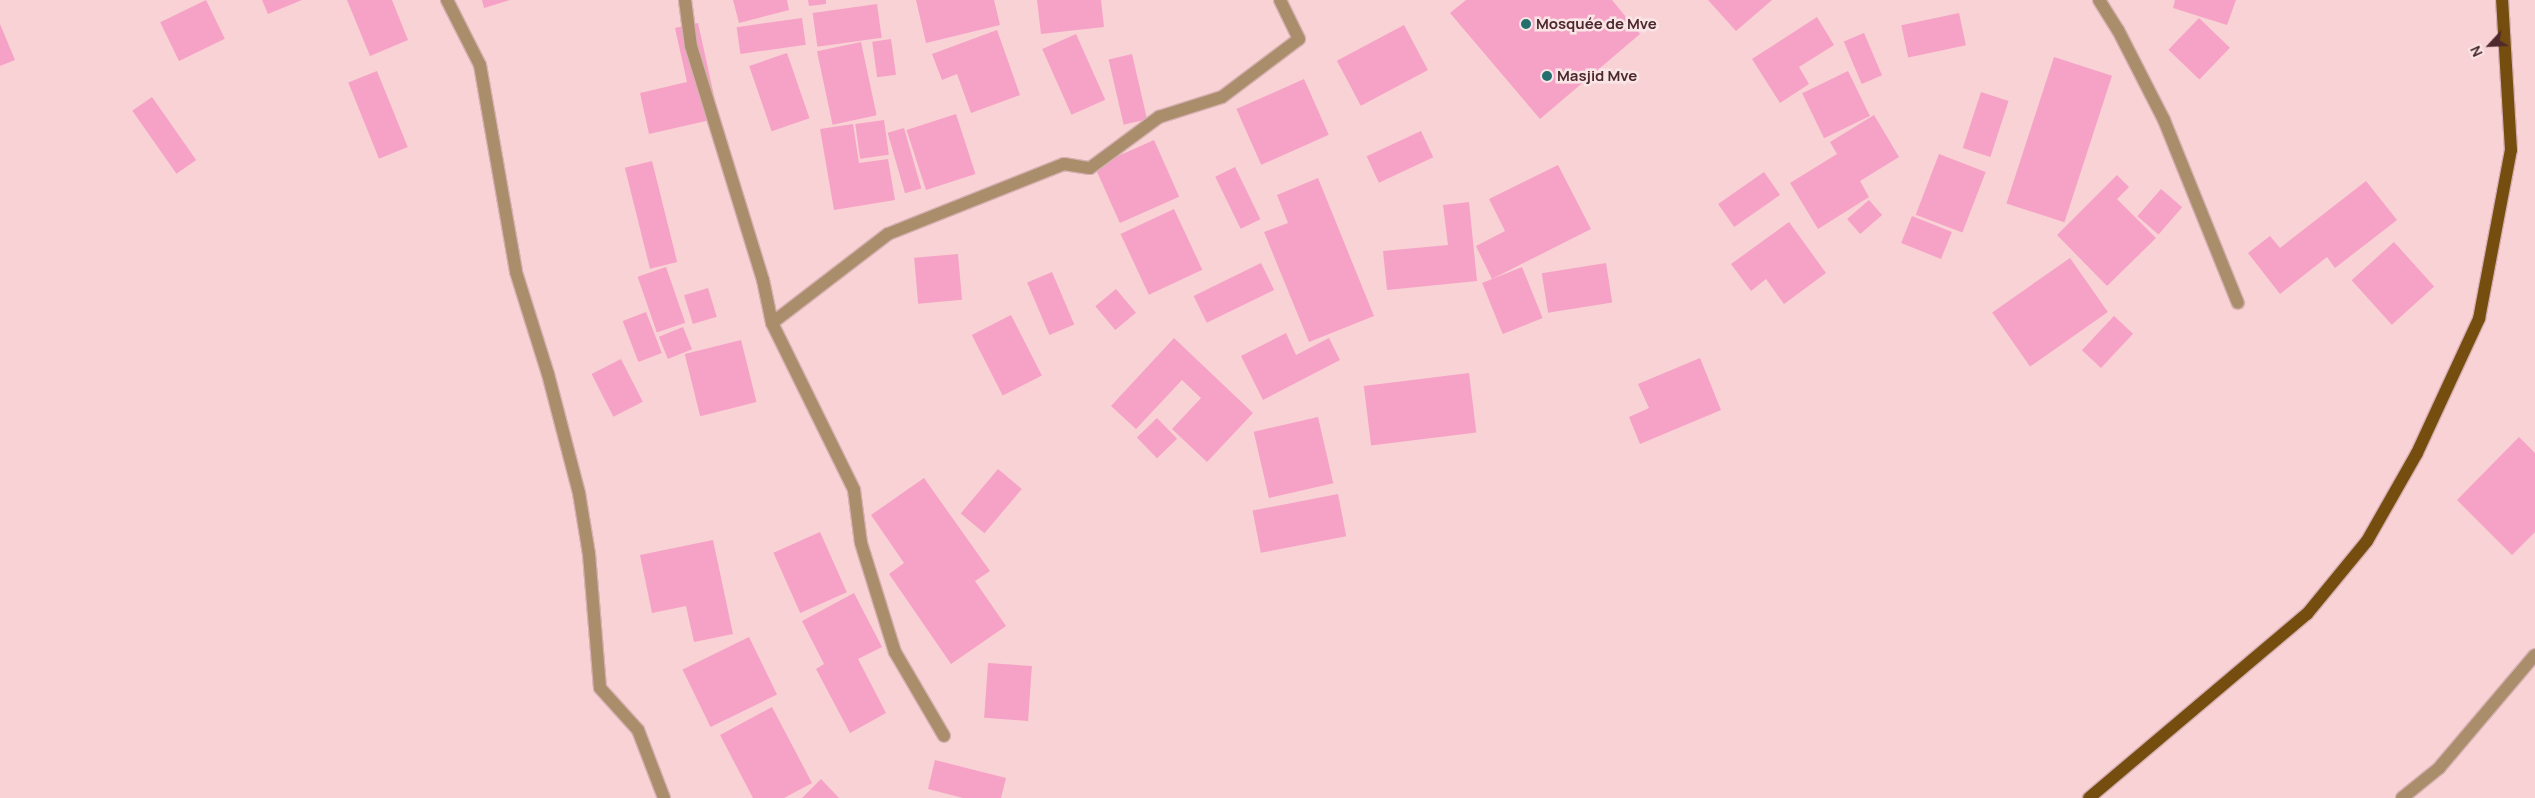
<!DOCTYPE html>
<meta charset="utf-8">
<style>
body{margin:0}
#map{position:relative;width:2535px;height:798px;overflow:hidden;background:#f9d2d5;font-family:Manrope,sans-serif}
div>[style]{position:absolute}
[style*='--x']{left:calc(var(--x)*1px);top:calc(var(--y)*1px);width:calc(var(--w)*1px);rotate:calc(var(--a)*1deg)}
.building>*{inset:0;background:#f5a2c6;transform-origin:0 0}
.roads{filter:drop-shadow(1px 0 #d7b0b3) drop-shadow(-1px 0 #d7b0b3) drop-shadow(0 1px #d7b0b3) drop-shadow(0 -1px #d7b0b3)}
.minor>*{height:12px;margin:-6px;padding:0 6px;transform-origin:6px;border-radius:6px;background:#aa8e6b}
.major>*{height:12px;margin:-6px;padding:0 6px;transform-origin:6px;border-radius:6px;background:#754d0f}
.dots>*{width:14px;height:14px;translate:-50% -50%;box-sizing:border-box;border:2px solid #f9e5e6;border-radius:50%}
span{translate:-50% -50%;white-space:nowrap;text-align:center;line-height:1.15;-webkit-text-stroke:5px #f9e5e6;paint-order:stroke}
.poi-label{font-size:15px;color:#4d292d;font-weight:700}
.left{translate:0 -50%;text-align:left}
.north{position:absolute;left:2465px;top:20px;width:50px;height:50px;-webkit-text-stroke:4px #f9e5e6;paint-order:stroke;rotate:245deg;font-size:14px;font-weight:700;line-height:20px;text-align:center;color:#4d292d}
.north::after{content:'';display:block;margin:auto;width:18px;height:22px;background:#4d292d;clip-path:polygon(50% 0,100% 100%,50% 72%,0 100%)}
</style>
<div id="map">
<div class="building">
<i style="left:206px;top:0;width:43px;height:51px;rotate:64deg"></i>
<i style="clip-path:polygon(262px 0,302px 0,268px 14px)"></i>
<i style="clip-path:polygon(347px 0,392px 0,408px 40px,370px 56px)"></i>
<i style="clip-path:polygon(482px 0,510px 0,484px 8px)"></i>
<i style="clip-path:polygon(733px 0,787px 0,789px 10px,739px 23px)"></i>
<i style="clip-path:polygon(808px 0,826px 0,826px 4px,809px 6px)"></i>
<i style="clip-path:polygon(916px 0,994px 0,1000px 25px,926px 43px)"></i>
<i style="clip-path:polygon(1037px 0,1101px 0,1104px 27px,1041px 34px)"></i>
<i style="clip-path:polygon(1466px 0,1612px 0,1640px 34px,1540px 119px,1450px 13px)"></i>
<i style="clip-path:polygon(1708px 0,1772px 0,1736px 31px)"></i>
<i style="clip-path:polygon(2175px 0,2236px 0,2227px 25px,2173px 8px)"></i>
<i style="left:877px;top:4px;width:34px;height:65px;rotate:82deg"></i>
<i style="left:1959px;top:13px;width:33px;height:59px;rotate:78deg"></i>
<i style="clip-path:polygon(1817px 17px,1834px 45px,1799px 67px,1809px 84px,1780px 103px,1752px 59px)"></i>
<i style="left:802px;top:18px;width:27px;height:66px;rotate:82deg"></i>
<i style="left:2199px;top:18px;width:43px;height:44px;rotate:44deg"></i>
<i style="clip-path:polygon(698px 23px,719px 118px,649px 134px,640px 93px,687px 82px,675px 28px)"></i>
<i style="clip-path:polygon(0 24px,15px 60px,0 66px)"></i>
<i style="left:1404px;top:25px;width:51px;height:76px;rotate:62deg"></i>
<i style="clip-path:polygon(997px 30px,1020px 95px,971px 113px,957px 74px,942px 80px,932px 54px)"></i>
<i style="left:1864px;top:33px;width:46px;height:22px;rotate:67deg"></i>
<i style="left:1076px;top:34px;width:72px;height:37px;rotate:66deg"></i>
<i style="left:891px;top:39px;width:36px;height:19px;rotate:82deg"></i>
<i style="left:861px;top:42px;width:75px;height:45px;rotate:78deg"></i>
<i style="left:787px;top:53px;width:69px;height:40px;rotate:71deg"></i>
<i style="left:1132px;top:54px;width:67px;height:24px;rotate:77deg"></i>
<i style="left:2054px;top:57px;width:61px;height:154px;rotate:18deg"></i>
<i style="left:377px;top:71px;width:82px;height:31px;rotate:68deg"></i>
<i style="left:1848px;top:71px;width:50px;height:51px;rotate:64deg"></i>
<i style="left:1304px;top:79px;width:61px;height:74px;rotate:66deg"></i>
<i style="left:1981px;top:92px;width:29px;height:59px;rotate:18deg"></i>
<i style="left:152px;top:97px;width:77px;height:24px;rotate:55deg"></i>
<i style="left:956px;top:114px;width:63px;height:52px;rotate:72deg"></i>
<i style="clip-path:polygon(1874px 115px,1899px 157px,1860px 181px,1869px 197px,1818px 229px,1790px 183px,1837px 154px,1830px 142px)"></i>
<i style="left:884px;top:120px;width:35px;height:29px;rotate:82deg"></i>
<i style="clip-path:polygon(853px 124px,859px 163px,888px 159px,895px 200px,834px 210px,820px 129px)"></i>
<i style="left:904px;top:128px;width:63px;height:17px;rotate:74deg"></i>
<i style="left:1421px;top:131px;width:29px;height:60px;rotate:65deg"></i>
<i style="left:1154px;top:140px;width:62px;height:65px;rotate:66deg"></i>
<i style="left:1939px;top:154px;width:50px;height:65px;rotate:21deg"></i>
<i style="left:652px;top:161px;width:104px;height:28px;rotate:76deg"></i>
<i style="clip-path:polygon(1558px 165px,1591px 229px,1492px 279px,1476px 246px,1505px 231px,1489px 199px)"></i>
<i style="left:1235px;top:167px;width:58px;height:22px;rotate:64deg"></i>
<i style="left:1764px;top:172px;width:28px;height:56px;rotate:55deg"></i>
<i style="clip-path:polygon(2117px 175px,2129px 187px,2117px 199px,2156px 238px,2107px 286px,2057px 235px)"></i>
<i style="clip-path:polygon(1318px 178px,1374px 316px,1309px 342px,1264px 232px,1288px 223px,1277px 195px)"></i>
<i style="clip-path:polygon(2366px 181px,2397px 220px,2335px 268px,2327px 257px,2280px 294px,2248px 253px,2270px 236px,2280px 248px)"></i>
<i style="left:2161px;top:189px;width:28px;height:36px;rotate:41deg"></i>
<i style="left:1869px;top:200px;width:20px;height:29px;rotate:49deg"></i>
<i style="clip-path:polygon(1469px 202px,1477px 281px,1387px 290px,1383px 251px,1448px 245px,1443px 205px)"></i>
<i style="left:1174px;top:209px;width:67px;height:59px;rotate:65deg"></i>
<i style="left:1912px;top:216px;width:43px;height:29px;rotate:22deg"></i>
<i style="clip-path:polygon(1789px 222px,1826px 273px,1784px 304px,1766px 279px,1751px 291px,1731px 264px)"></i>
<i style="left:2394px;top:242px;width:60px;height:57px;rotate:48deg"></i>
<i style="left:958px;top:254px;width:46px;height:44px;rotate:85deg"></i>
<i style="left:2070px;top:258px;width:66px;height:95px;rotate:55deg"></i>
<i style="left:1261px;top:263px;width:30px;height:75px;rotate:64deg"></i>
<i style="left:1606px;top:263px;width:40px;height:65px;rotate:81deg"></i>
<i style="left:666px;top:267px;width:59px;height:30px;rotate:71deg"></i>
<i style="left:1522px;top:267px;width:55px;height:43px;rotate:68deg"></i>
<i style="left:1052px;top:272px;width:57px;height:27px;rotate:67deg"></i>
<i style="left:708px;top:288px;width:30px;height:25px;rotate:73deg"></i>
<i style="left:1116px;top:289px;width:31px;height:27px;rotate:50deg"></i>
<i style="left:646px;top:312px;width:44px;height:25px;rotate:69deg"></i>
<i style="left:1011px;top:315px;width:68px;height:44px;rotate:63deg"></i>
<i style="left:2114px;top:316px;width:26px;height:47px;rotate:43deg"></i>
<i style="left:683px;top:327px;width:24px;height:26px;rotate:68deg"></i>
<i style="clip-path:polygon(1286px 333px,1296px 355px,1329px 338px,1340px 360px,1263px 400px,1241px 356px)"></i>
<i style="clip-path:polygon(1174px 338px,1253px 413px,1207px 462px,1172px 429px,1201px 398px,1182px 380px,1136px 429px,1111px 406px)"></i>
<i style="left:741px;top:340px;width:64px;height:58px;rotate:76deg"></i>
<i style="clip-path:polygon(1700px 358px,1721px 410px,1640px 444px,1629px 417px,1649px 408px,1638px 384px)"></i>
<i style="left:621px;top:359px;width:48px;height:33px;rotate:63deg"></i>
<i style="left:1469px;top:373px;width:60px;height:106px;rotate:83deg"></i>
<i style="left:1318px;top:417px;width:68px;height:66px;rotate:77deg"></i>
<i style="left:1157px;top:418px;width:29px;height:28px;rotate:46deg"></i>
<i style="clip-path:polygon(2519px 437px,2535px 453px,2535px 532px,2512px 555px,2457px 500px)"></i>
<i style="left:998px;top:469px;width:31px;height:58px;rotate:40deg"></i>
<i style="clip-path:polygon(924px 478px,990px 571px,975px 581px,1006px 626px,951px 664px,889px 574px,904px 563px,871px 515px)"></i>
<i style="left:1338px;top:494px;width:43px;height:87px;rotate:79deg"></i>
<i style="left:820px;top:532px;width:66px;height:51px;rotate:66deg"></i>
<i style="clip-path:polygon(713px 540px,733px 634px,694px 642px,686px 606px,652px 613px,640px 555px)"></i>
<i style="clip-path:polygon(854px 593px,882px 647px,858px 659px,886px 713px,850px 733px,816px 669px,824px 664px,802px 621px)"></i>
<i style="left:749px;top:637px;width:64px;height:74px;rotate:64deg"></i>
<i style="left:988px;top:663px;width:44px;height:55px;rotate:4deg"></i>
<i style="clip-path:polygon(772px 707px,812px 783px,784px 798px,753px 798px,720px 735px)"></i>
<i style="clip-path:polygon(935px 760px,1006px 778px,1001px 798px,963px 798px,928px 789px)"></i>
<i style="clip-path:polygon(821px 779px,839px 798px,802px 798px)"></i>
</div>
<div class="roads">
<div class="minor">
<i style="--x:447;--y:0;--w:73;--a:63.1"></i>
<i style="--x:480;--y:65;--w:210;--a:80.1"></i>
<i style="--x:516;--y:272;--w:107;--a:72.6"></i>
<i style="--x:548;--y:374;--w:123;--a:75.4"></i>
<i style="--x:579;--y:493;--w:62;--a:80.7"></i>
<i style="--x:589;--y:554;--w:134;--a:85.3"></i>
<i style="--x:600;--y:688;--w:57;--a:47.9"></i>
<i style="--x:638;--y:730;--w:73;--a:69.1"></i>
<i style="--x:685;--y:0;--w:46;--a:82.6"></i>
<i style="--x:691;--y:46;--w:245;--a:72.9"></i>
<i style="--x:763;--y:280;--w:44;--a:78.2"></i>
<i style="--x:772;--y:323;--w:186;--a:63.8"></i>
<i style="--x:854;--y:490;--w:53;--a:82.5"></i>
<i style="--x:861;--y:543;--w:114;--a:72.7"></i>
<i style="--x:895;--y:652;--w:97;--a:59.7"></i>
<i style="--x:2099;--y:0;--w:36;--a:58"></i>
<i style="--x:2118;--y:30;--w:101;--a:62.9"></i>
<i style="--x:2164;--y:120;--w:197;--a:68"></i>
<i style="--x:772;--y:323;--w:146;--a:-37.5"></i>
<i style="--x:888;--y:234;--w:189;--a:-21.7"></i>
<i style="--x:1064;--y:164;--w:26;--a:9"></i>
<i style="--x:1090;--y:168;--w:86;--a:-36.5"></i>
<i style="--x:1159;--y:117;--w:66;--a:-17.6"></i>
<i style="--x:1222;--y:97;--w:96;--a:-37"></i>
<i style="--x:1299;--y:39;--w:43;--a:-116"></i>
<i style="--x:2402;--y:798;--w:48;--a:-39"></i>
<i style="--x:2439;--y:768;--w:148;--a:-49.7"></i>
</div>
<div class="major">
<i style="--x:2089;--y:798;--w:285;--a:-40.2"></i>
<i style="--x:2307;--y:614;--w:94;--a:-50.6"></i>
<i style="--x:2367;--y:541;--w:101;--a:-60.4"></i>
<i style="--x:2417;--y:453;--w:148;--a:-65.2"></i>
<i style="--x:2479;--y:319;--w:172;--a:-79.3"></i>
<i style="--x:2511;--y:150;--w:150;--a:-93.4"></i>
</div>
</div>
<div class="dots">
<i style="left:1526px;top:24px;background:#246f6d"></i>
<i style="left:1547px;top:76px;background:#246f6d"></i>
</div>
<div class="poi-label">
<span class="left" style="left:1536px;top:24px">Mosquée de Mve</span>
<span class="left" style="left:1557px;top:76px">Masjid Mve</span>
</div>
<div class="north">N</div>
</div>
